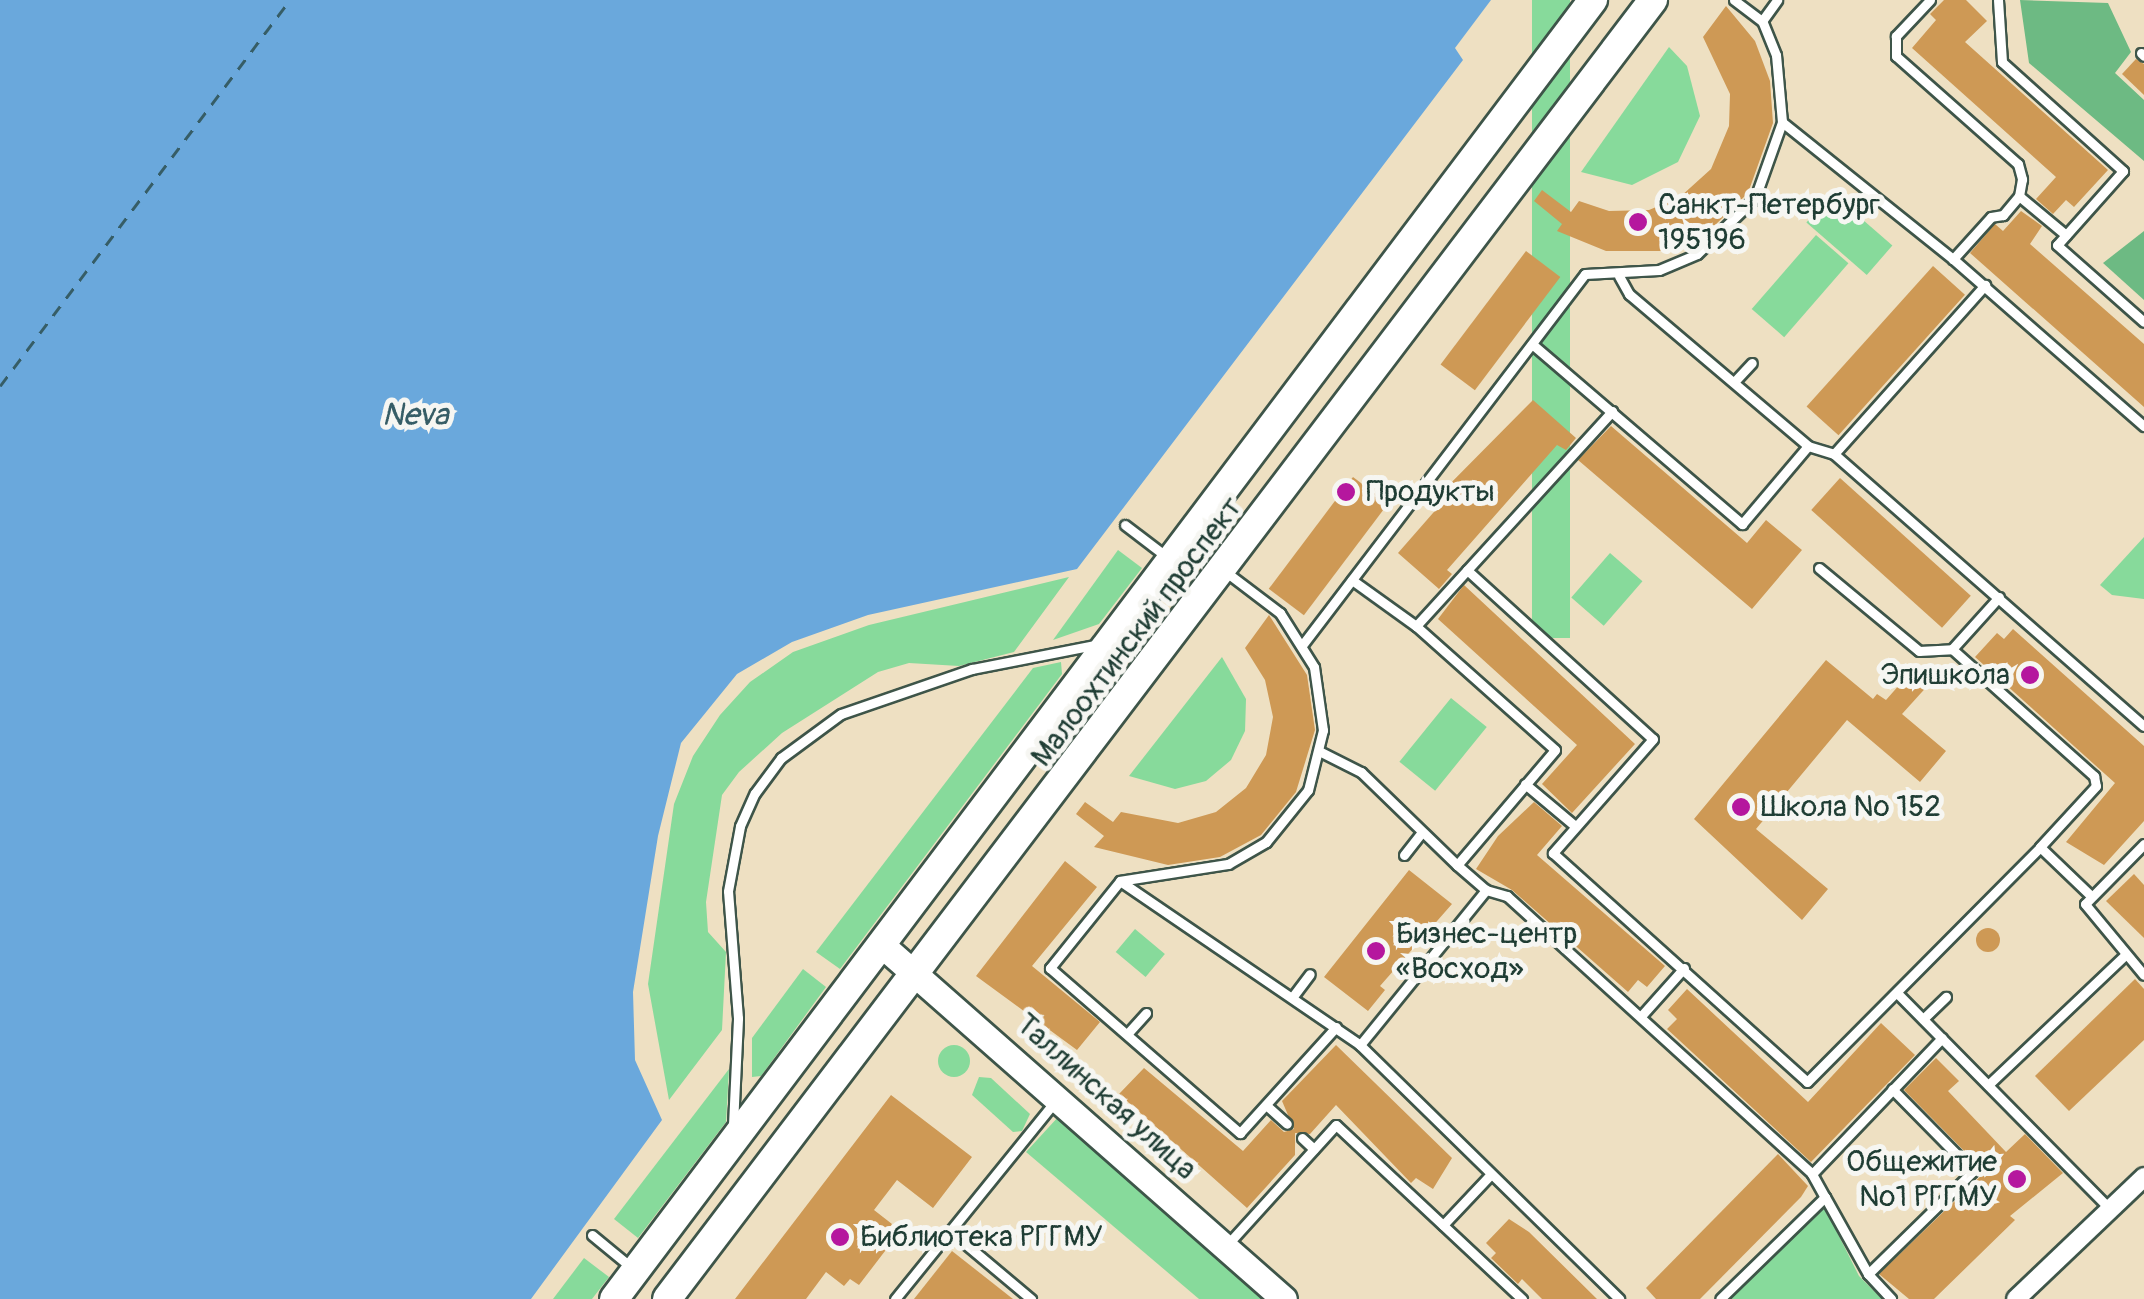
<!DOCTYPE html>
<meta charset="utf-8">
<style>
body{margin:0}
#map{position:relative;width:2144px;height:1299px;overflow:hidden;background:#eee0c2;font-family:Pangolin,sans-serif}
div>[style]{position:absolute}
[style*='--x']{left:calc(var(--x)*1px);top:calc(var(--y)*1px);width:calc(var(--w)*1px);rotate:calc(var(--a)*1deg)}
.green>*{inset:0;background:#87da9b;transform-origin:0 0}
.round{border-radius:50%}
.forest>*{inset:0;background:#6dba83}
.water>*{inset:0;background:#6aa8dc}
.ferry>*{height:2.5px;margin-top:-1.25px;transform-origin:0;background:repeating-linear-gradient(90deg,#365d66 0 12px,transparent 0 22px)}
.building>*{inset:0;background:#ce9955;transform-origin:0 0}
.roads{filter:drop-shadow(2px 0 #3e5549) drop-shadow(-2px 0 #3e5549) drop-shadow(0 2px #3e5549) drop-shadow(0 -2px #3e5549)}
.lane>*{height:9px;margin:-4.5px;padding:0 4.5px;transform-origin:4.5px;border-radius:4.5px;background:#fff}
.street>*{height:18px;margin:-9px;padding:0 9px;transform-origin:9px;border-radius:9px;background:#fff}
.secondary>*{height:25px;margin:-12.5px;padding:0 12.5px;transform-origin:12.5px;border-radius:12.5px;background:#fff}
.primary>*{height:28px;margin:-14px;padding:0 14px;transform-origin:14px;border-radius:14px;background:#fff}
.dots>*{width:28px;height:28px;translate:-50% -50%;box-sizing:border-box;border:5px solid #f6f6f2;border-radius:50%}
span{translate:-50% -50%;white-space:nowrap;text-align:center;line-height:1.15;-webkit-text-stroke:10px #f6f6f2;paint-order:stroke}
.poi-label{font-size:30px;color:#1f3d34}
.left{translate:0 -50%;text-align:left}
.right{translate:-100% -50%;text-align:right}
.street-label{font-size:30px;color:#1f3d34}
.water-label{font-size:32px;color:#365d66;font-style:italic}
</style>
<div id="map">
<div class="green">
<i style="left:1532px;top:0;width:38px;height:638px"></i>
<i style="clip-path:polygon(1669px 47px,1687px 66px,1700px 116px,1678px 162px,1632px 185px,1581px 172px)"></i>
<i style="left:1832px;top:193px;width:80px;height:39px;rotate:41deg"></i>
<i style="left:1816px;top:235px;width:43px;height:98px;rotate:41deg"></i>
<i style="clip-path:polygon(2144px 537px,2144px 599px,2112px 595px,2100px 585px)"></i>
<i style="clip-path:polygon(1118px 550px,1142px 568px,1099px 624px,1053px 640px)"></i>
<i style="left:1610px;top:553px;width:43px;height:59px;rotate:41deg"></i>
<i style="clip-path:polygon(1069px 577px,1014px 652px,959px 666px,909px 663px,878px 672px,782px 733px,739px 772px,722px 795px,706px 902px,708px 932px,726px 952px,722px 1030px,669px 1100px,648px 984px,674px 804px,693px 756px,720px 715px,750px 682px,793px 652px,869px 625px)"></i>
<i style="clip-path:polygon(1222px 657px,1246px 699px,1245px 731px,1231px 760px,1206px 781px,1175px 789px,1129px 776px)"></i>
<i style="clip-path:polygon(1061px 662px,1062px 674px,840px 969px,816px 952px,1033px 668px)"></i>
<i style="left:1451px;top:698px;width:46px;height:82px;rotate:39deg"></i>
<i style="left:1135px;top:929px;width:39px;height:30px;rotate:40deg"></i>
<i style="clip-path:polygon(803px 969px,826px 987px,761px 1076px,752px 1077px,752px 1038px)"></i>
<i class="round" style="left:938px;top:1045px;width:32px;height:32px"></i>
<i style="clip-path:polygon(729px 1069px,726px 1122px,638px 1238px,614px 1219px)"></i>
<i style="clip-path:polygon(979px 1077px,991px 1078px,1030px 1114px,1022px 1131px,1013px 1132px,972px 1095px)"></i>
<i style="clip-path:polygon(1059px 1116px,1263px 1299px,1199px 1299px,1026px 1152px)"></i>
<i style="clip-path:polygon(1823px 1204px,1859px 1276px,1882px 1299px,1727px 1299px)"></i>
<i style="clip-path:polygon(584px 1258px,609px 1277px,592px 1299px,553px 1299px)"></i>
</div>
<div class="forest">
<i style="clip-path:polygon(2020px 0,2108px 3px,2131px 52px,2115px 73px,2144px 100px,2144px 161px,2029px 63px)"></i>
<i style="clip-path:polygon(2144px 231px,2144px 300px,2103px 263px)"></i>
</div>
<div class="water">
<i style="clip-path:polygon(0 0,1491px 0,1455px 48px,1463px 60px,1077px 569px,868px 615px,792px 642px,737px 674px,681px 743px,658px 836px,633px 992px,635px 1060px,662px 1120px,531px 1299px,0 1299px)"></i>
</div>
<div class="ferry">
<i style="--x:0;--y:386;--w:483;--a:-53.1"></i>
</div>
<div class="building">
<i style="clip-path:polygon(1944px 0,1966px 0,1987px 21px,1965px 42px,2108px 170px,2074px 207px,2066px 200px,2053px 214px,2036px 199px,2056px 177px,1912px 48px,1936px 20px,1930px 14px)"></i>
<i style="clip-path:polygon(1726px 6px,1755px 41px,1770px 81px,1773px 123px,1748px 193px,1709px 231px,1660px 251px,1606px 251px,1557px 231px,1562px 224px,1534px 201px,1542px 190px,1571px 212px,1579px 201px,1609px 211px,1649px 210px,1680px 197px,1711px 169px,1729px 126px,1730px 94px,1703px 37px)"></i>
<i style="clip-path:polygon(2136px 59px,2144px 64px,2144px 95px,2122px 74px)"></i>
<i style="clip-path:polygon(2021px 211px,2042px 226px,2030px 244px,2144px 344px,2144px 407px,1970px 253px,1995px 224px,2003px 231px)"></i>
<i style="left:1526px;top:251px;width:43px;height:142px;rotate:37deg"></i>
<i style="left:1933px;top:266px;width:43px;height:189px;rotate:42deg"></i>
<i style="clip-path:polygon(1533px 400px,1576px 438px,1566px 450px,1557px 445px,1447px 570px,1452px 574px,1439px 589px,1398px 553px,1440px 505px,1434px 500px)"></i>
<i style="clip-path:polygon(1611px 426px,1747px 543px,1766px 520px,1802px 550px,1752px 609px,1578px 460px)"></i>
<i style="left:1353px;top:477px;width:44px;height:140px;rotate:37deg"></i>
<i style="left:1840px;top:478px;width:176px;height:43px;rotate:42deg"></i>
<i style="clip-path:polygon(1464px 585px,1635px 744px,1572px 813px,1542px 784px,1577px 745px,1438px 619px)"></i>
<i style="clip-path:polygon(1269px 615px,1307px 675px,1315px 730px,1296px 792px,1261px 835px,1220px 857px,1168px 865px,1094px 847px,1104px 836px,1076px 814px,1085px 802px,1113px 822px,1121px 812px,1178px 823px,1216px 812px,1246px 788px,1266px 755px,1273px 717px,1265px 680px,1245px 648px)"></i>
<i style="clip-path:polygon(2013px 629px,2144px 746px,2144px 821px,2104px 865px,2066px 842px,2115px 783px,1975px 657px,1997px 633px,2004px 639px)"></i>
<i style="clip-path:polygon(1826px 660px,1873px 699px,1877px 694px,1886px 700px,1915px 667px,1931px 682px,1902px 714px,1946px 751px,1920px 782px,1847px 720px,1756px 829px,1828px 889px,1802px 920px,1694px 819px)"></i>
<i style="clip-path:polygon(1534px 802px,1562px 826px,1537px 855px,1665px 966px,1647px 987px,1638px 980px,1628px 992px,1512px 890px,1476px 869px,1498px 836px)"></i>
<i style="clip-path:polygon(1065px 861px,1097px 887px,1032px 966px,1100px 1022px,1077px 1050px,976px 976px)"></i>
<i style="clip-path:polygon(1409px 870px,1452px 904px,1380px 986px,1385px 990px,1368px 1011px,1324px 977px)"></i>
<i style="clip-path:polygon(2134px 874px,2144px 885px,2144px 938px,2106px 901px)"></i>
<i class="round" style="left:1976px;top:928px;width:24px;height:24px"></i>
<i style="clip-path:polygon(2135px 979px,2144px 989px,2144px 1040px,2069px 1111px,2035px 1076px)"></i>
<i style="clip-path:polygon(1687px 989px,1808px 1102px,1881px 1023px,1915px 1055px,1811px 1162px,1667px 1029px,1677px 1019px,1668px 1010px)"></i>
<i style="clip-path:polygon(1336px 1045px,1452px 1158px,1433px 1189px,1416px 1178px,1411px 1183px,1336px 1105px,1310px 1134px,1295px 1133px,1295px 1155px,1247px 1208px,1119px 1094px,1144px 1068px,1243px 1151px,1271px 1120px,1284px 1132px,1294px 1129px,1282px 1101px)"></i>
<i style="clip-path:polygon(1936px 1058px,1959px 1081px,1948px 1091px,2006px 1152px,2025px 1134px,2063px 1173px,2010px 1216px,2015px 1220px,1934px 1299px,1909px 1299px,1879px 1274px,1985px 1172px,1904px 1090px)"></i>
<i style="clip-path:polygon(891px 1095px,972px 1157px,933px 1208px,897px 1180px,874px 1210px,892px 1224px,887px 1231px,895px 1238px,859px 1285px,850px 1279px,844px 1286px,826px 1272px,806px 1299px,735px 1299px)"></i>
<i style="clip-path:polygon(1778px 1154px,1808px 1186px,1801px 1197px,1700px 1299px,1656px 1299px,1646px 1288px)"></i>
<i style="clip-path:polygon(1509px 1219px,1529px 1232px,1597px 1299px,1542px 1299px,1522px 1279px,1518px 1284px,1491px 1258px,1496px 1253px,1486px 1243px)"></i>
<i style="clip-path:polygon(952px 1251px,1013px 1299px,914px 1299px)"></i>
</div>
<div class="roads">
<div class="lane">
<i style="--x:1734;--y:0;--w:35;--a:37"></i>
<i style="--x:1762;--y:21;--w:26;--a:-54"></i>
<i style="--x:1930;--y:0;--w:50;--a:133.4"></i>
<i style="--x:1896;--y:36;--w:20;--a:90"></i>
<i style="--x:1896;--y:56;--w:163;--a:41.5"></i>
<i style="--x:2018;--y:164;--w:16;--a:75"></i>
<i style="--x:2022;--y:179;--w:17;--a:100"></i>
<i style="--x:2019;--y:196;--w:25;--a:130"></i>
<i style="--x:2003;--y:215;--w:12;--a:171"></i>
<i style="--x:1991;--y:217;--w:57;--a:132.1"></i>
<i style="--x:1998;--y:0;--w:62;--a:86.3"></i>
<i style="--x:2002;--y:62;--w:163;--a:42"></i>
<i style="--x:2123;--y:171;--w:99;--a:131.7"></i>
<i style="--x:2057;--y:245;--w:116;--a:41.5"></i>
<i style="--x:2141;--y:53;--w:4;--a:45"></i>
<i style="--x:1782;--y:122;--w:219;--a:38.7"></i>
<i style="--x:1953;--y:259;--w:254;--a:41.2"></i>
<i style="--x:2019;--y:196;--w:61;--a:39.7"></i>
<i style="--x:1619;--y:276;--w:21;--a:61"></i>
<i style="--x:1629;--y:294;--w:235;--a:40.3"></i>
<i style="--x:1808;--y:446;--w:27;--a:17"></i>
<i style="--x:1834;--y:454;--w:227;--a:-48.2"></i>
<i style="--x:1532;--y:344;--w:277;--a:40.6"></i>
<i style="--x:1742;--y:524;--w:102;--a:-49.8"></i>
<i style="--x:1734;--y:382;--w:26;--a:-47"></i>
<i style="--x:1834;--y:454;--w:412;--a:41.3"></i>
<i style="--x:1125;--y:525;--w:53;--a:37.3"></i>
<i style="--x:1819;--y:568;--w:130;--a:39.7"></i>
<i style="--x:1919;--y:651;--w:33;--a:-3"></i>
<i style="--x:1467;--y:570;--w:251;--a:42.3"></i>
<i style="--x:1653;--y:739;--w:152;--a:131.3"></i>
<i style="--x:1553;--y:853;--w:342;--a:42"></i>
<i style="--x:1807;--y:1082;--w:331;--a:-45.2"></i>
<i style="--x:1226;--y:572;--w:68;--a:37.2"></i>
<i style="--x:1280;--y:613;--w:64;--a:57.8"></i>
<i style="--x:1314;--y:667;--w:64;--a:81.9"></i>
<i style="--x:1323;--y:730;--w:62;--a:104"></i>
<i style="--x:1308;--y:790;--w:67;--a:128.9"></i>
<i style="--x:1266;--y:842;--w:44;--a:149.9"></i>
<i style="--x:1228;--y:864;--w:109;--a:171.1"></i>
<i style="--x:1120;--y:881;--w:112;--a:128.8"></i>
<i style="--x:1050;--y:968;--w:252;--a:41"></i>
<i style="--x:1240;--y:1133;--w:143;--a:-47.8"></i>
<i style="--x:1352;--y:580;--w:79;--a:35.7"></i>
<i style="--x:1416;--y:626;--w:186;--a:41.7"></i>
<i style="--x:1555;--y:750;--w:151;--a:130.4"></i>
<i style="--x:1999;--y:597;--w:70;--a:132.1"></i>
<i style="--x:1952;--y:649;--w:191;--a:41.8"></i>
<i style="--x:2094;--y:776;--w:10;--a:79"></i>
<i style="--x:2096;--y:786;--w:83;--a:132.6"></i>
<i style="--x:2040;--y:847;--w:69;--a:43.8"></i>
<i style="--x:1416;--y:626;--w:291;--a:-47.6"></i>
<i style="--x:1303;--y:644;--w:465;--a:-52.7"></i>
<i style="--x:1585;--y:274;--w:74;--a:-3.1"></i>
<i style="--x:1659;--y:270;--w:41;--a:-22.8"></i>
<i style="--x:1697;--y:254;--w:81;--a:-44"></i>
<i style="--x:1755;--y:198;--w:81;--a:-70.4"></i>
<i style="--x:1782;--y:122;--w:67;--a:-95.1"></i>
<i style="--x:1776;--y:55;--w:37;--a:-112"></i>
<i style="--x:1321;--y:752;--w:45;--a:26.6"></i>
<i style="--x:1361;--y:772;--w:134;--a:44.1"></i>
<i style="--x:1457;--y:865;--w:38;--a:41"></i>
<i style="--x:1486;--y:890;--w:22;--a:16"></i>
<i style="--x:1507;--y:896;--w:413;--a:42.3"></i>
<i style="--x:1812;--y:1174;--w:26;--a:61"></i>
<i style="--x:1825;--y:1197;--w:146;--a:135.8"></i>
<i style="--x:1525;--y:784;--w:65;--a:40"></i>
<i style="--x:2144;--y:844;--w:84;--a:134.5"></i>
<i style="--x:2085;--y:904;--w:92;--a:50.3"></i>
<i style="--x:1404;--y:855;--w:29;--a:-52"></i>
<i style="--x:1120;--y:881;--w:291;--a:34.3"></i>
<i style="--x:1360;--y:1045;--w:363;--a:44.4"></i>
<i style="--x:1294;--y:995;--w:26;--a:-53"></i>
<i style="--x:1899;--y:995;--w:301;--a:45.4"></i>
<i style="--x:1642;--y:1015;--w:63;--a:-48.2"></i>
<i style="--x:1923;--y:1019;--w:32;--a:-44"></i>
<i style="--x:1128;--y:1033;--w:27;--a:-48"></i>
<i style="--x:1360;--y:1045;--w:200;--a:-50.9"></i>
<i style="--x:1988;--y:1085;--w:189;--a:-43.5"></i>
<i style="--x:1266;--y:1105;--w:28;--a:42"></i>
<i style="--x:733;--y:1125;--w:107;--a:-87.3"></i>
<i style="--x:738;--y:1018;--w:127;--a:-94.5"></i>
<i style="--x:728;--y:891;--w:66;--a:-79.5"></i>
<i style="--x:740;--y:826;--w:36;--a:-66"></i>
<i style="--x:755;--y:793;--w:44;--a:-53.4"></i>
<i style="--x:781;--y:758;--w:74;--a:-36.3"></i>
<i style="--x:841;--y:714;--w:139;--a:-19"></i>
<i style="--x:972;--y:669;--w:130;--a:-11.1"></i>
<i style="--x:1302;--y:1138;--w:16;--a:43"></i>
<i style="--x:1812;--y:1174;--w:188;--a:-46.3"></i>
<i style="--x:1825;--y:1197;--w:88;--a:60.8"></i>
<i style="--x:1868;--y:1274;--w:34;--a:47"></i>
<i style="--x:1443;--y:1225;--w:70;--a:-46.7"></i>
<i style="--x:950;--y:1231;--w:106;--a:40"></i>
<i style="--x:592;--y:1235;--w:52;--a:39.5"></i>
<i style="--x:1227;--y:1245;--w:162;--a:-47.8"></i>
<i style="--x:1336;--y:1125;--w:255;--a:43.1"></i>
<i style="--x:1868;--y:1274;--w:147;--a:-44.4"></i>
<i style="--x:1973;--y:1171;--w:115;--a:-134.6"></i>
<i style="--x:895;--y:1299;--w:256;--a:-51"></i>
</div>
<div class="street">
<i style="--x:2016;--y:1299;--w:177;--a:-43.6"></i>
</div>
<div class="secondary">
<i style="--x:883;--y:946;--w:534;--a:41.36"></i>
</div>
<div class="primary">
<i style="--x:614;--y:1299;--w:1627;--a:-53"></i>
<i style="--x:667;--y:1299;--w:1631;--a:-52.8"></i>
</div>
</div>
<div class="dots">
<i style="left:1638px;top:222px;background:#b5179e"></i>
<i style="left:1346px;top:492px;background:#b5179e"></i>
<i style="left:2030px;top:675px;background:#b5179e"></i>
<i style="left:1741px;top:807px;background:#b5179e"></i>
<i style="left:1376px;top:951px;background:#b5179e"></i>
<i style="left:2017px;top:1179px;background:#b5179e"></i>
<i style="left:840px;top:1237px;background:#b5179e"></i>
</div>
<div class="poi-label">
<span class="left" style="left:1658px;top:222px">Санкт-Петербург<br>195196</span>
<span class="left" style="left:1366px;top:492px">Продукты</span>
<span class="right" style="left:2010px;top:675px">Эпишкола</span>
<span class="left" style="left:1761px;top:807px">Школа № 152</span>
<span class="left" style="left:1396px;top:951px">Бизнес-центр<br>«Восход»</span>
<span class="right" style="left:1997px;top:1179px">Общежитие<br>№1 РГГМУ</span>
<span class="left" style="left:860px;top:1237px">Библиотека РГГМУ</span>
</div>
<div class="street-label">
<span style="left:1137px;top:632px;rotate:-53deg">Малоохтинский проспект</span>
<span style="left:1106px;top:1097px;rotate:42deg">Таллинская улица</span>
</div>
<div class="water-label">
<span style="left:415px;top:415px">Neva</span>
</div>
</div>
